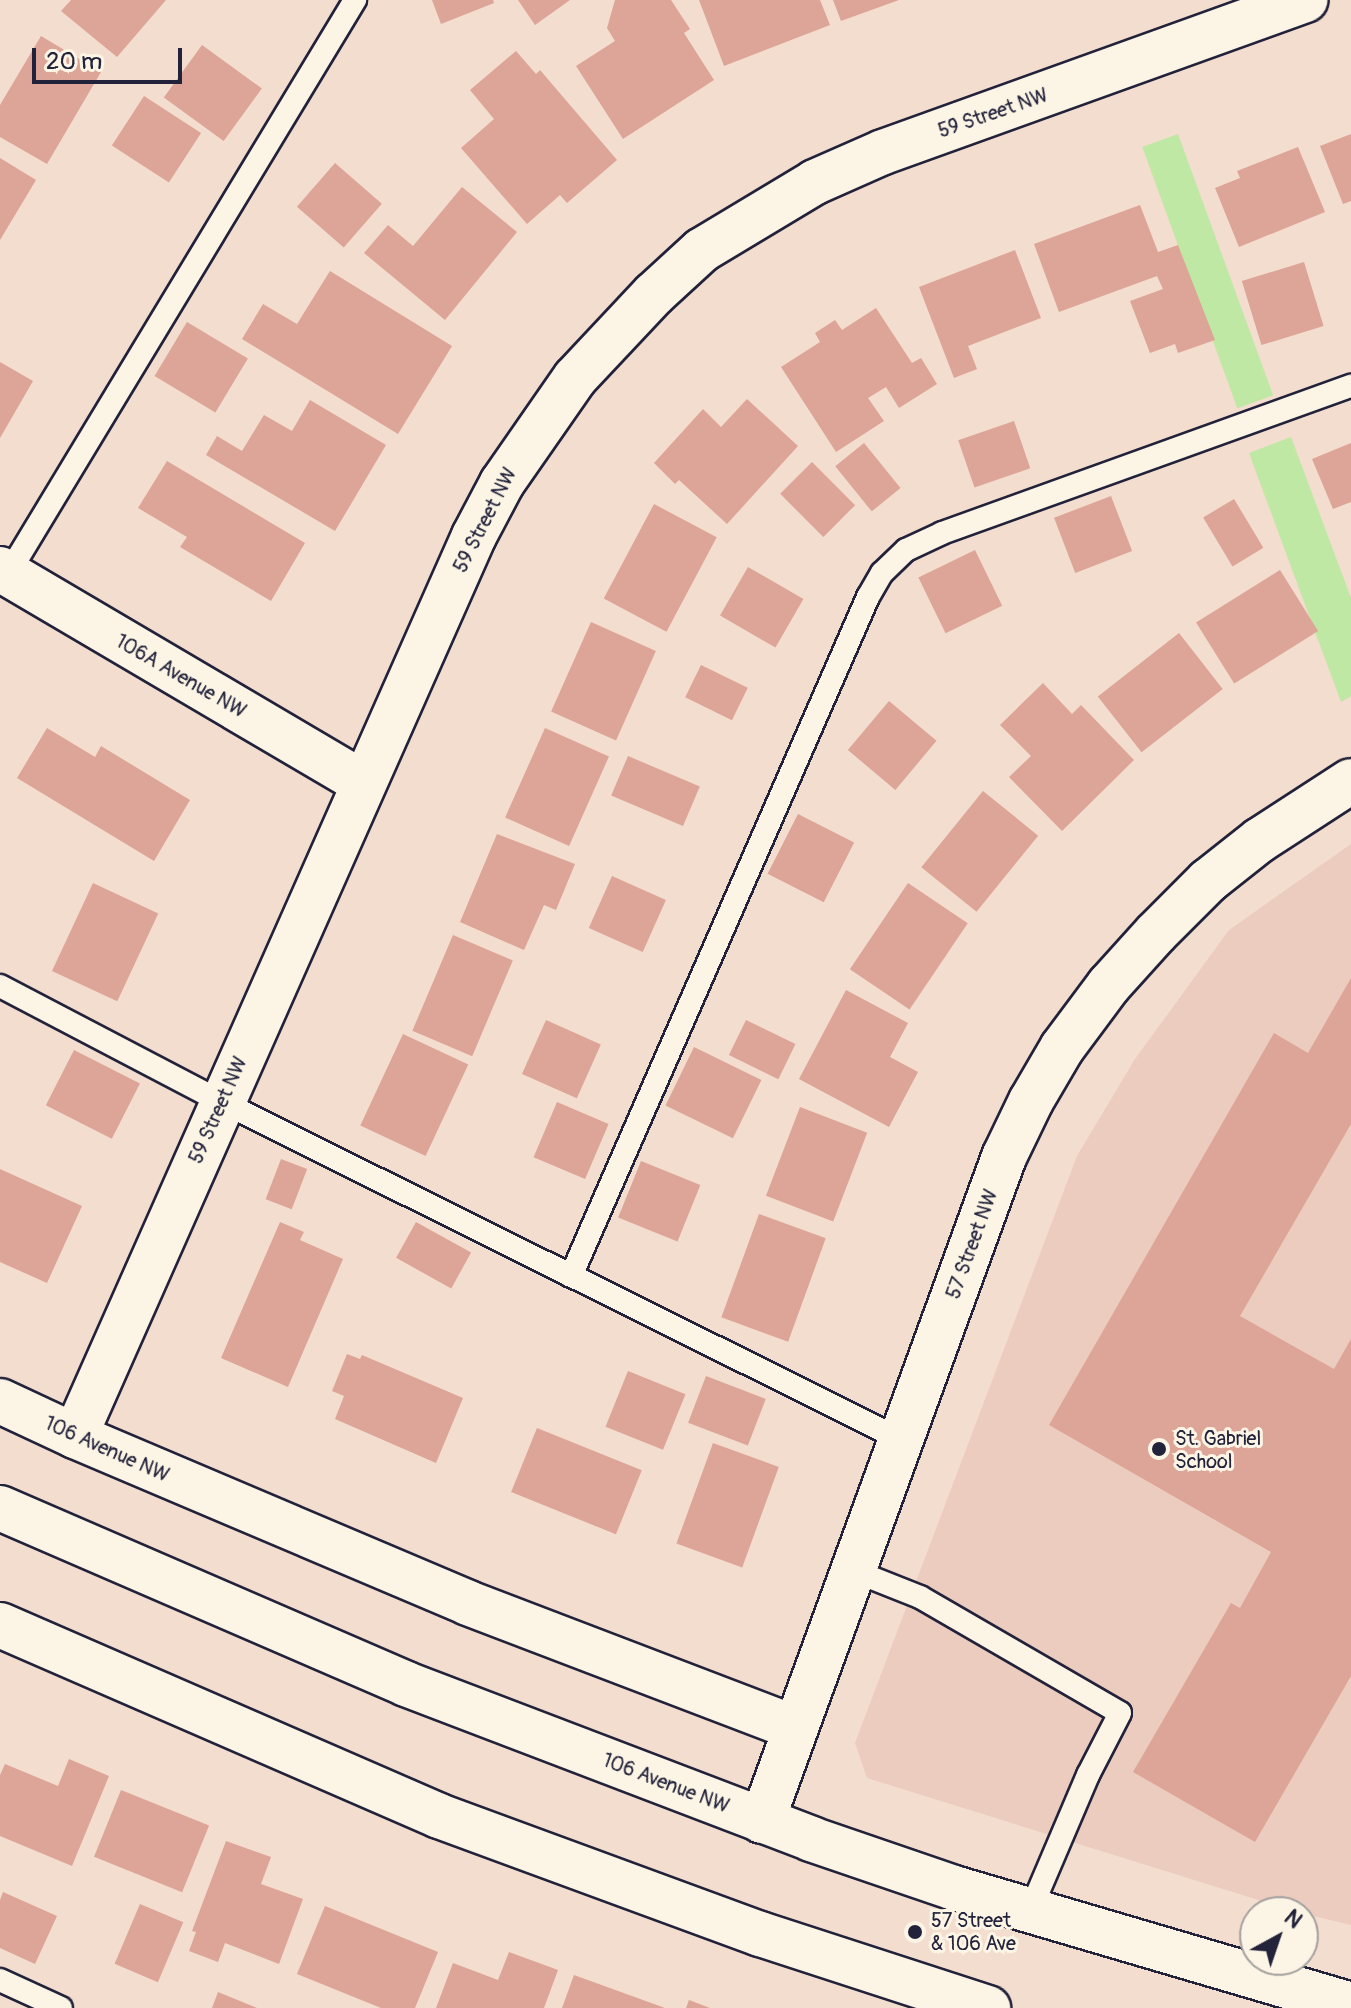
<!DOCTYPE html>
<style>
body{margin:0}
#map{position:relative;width:1351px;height:2008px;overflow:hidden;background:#f3ddce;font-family:Pangolin,sans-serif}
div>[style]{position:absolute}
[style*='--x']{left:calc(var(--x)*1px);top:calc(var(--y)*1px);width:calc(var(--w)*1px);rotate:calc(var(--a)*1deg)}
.built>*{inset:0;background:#ecccbe}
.green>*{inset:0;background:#bee8a4;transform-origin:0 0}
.building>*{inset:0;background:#dda498;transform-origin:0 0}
.roads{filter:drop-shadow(2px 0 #22223b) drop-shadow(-2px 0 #22223b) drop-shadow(0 2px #22223b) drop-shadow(0 -2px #22223b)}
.lane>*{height:22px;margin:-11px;padding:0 11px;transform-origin:11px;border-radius:11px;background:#fcf5e5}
.street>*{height:44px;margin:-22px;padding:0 22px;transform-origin:22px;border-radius:22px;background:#fcf5e5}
.secondary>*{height:44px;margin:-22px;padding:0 22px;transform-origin:22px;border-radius:22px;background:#fcf5e5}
.dots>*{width:22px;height:22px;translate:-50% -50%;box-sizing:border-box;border:4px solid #fcf5e5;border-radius:50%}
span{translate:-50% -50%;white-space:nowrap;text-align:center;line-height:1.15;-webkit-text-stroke:6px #fcf5e5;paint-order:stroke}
.street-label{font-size:20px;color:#22223b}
.poi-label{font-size:20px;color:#22223b}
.left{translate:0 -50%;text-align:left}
.north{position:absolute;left:1239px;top:1896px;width:80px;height:80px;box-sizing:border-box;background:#fcf5e5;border:2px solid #a5a1a1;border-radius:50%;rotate:40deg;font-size:22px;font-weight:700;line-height:32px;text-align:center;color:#22223b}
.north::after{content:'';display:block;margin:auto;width:28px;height:36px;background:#22223b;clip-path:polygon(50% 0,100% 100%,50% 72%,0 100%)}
.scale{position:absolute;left:32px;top:48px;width:150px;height:36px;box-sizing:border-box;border:4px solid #22223b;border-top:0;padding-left:10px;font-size:24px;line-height:28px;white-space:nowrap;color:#22223b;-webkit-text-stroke:6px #fcf5e5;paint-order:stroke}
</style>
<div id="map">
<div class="built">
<i style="clip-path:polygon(1351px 844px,1351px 1925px,1297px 1912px,867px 1778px,855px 1743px,1077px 1156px,1135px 1059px,1229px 930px)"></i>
</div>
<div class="green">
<i style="left:1178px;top:134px;width:278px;height:38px;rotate:70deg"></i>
<i style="clip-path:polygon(1291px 437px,1351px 598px,1351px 696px,1341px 702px,1249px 453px)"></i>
</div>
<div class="building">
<i style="clip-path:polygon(71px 0,166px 0,117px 57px,61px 11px)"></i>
<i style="clip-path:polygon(432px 0,493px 0,494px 3px,441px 24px)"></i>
<i style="clip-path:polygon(518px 0,570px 0,535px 25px)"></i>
<i style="clip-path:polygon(615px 0,671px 0,690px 29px,684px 33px,714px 80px,623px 139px,576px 66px,615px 41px,607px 28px)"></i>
<i style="clip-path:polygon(699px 0,820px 0,830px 25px,724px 66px)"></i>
<i style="clip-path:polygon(833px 0,899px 0,841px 21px)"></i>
<i style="clip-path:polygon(41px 36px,101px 72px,47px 164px,0 137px,0 105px)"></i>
<i style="left:202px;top:45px;width:74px;height:65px;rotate:36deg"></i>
<i style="clip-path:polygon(516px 51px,536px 74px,540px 70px,617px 160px,567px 203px,560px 195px,527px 224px,461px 148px,494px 119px,470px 90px)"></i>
<i style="left:144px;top:96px;width:68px;height:59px;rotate:33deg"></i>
<i style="clip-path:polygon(1351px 134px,1351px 201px,1343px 204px,1320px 146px)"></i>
<i style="clip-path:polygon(1298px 147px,1325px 212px,1239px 247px,1215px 188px,1240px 178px,1237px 171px)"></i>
<i style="clip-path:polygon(0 158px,36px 180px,0 240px)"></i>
<i style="left:335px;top:163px;width:62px;height:58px;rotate:41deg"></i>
<i style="clip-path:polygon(462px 187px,517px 232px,445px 320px,364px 253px,388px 225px,413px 246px)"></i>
<i style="clip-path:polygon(1140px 205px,1158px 252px,1178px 245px,1215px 340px,1178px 353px,1175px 344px,1150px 353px,1130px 301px,1163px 289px,1157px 276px,1059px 312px,1034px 244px)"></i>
<i style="clip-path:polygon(1015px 250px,1041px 318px,968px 346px,977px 369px,954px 378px,919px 287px)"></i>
<i style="left:1304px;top:262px;width:67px;height:65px;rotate:73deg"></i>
<i style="clip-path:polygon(330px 271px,452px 346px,398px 434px,242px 339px,263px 304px,297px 324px)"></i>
<i style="clip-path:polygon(876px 308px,912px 363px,921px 358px,937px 384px,899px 408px,886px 387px,868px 398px,884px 421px,836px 452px,781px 367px,820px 342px,815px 333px,835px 320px,842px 330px)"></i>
<i style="left:187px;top:322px;width:71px;height:63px;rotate:31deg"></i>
<i style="clip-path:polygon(0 362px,33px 381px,0 438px)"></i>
<i style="clip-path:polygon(747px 399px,798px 446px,727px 524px,679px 480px,675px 484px,654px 463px,703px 409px,721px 427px)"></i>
<i style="clip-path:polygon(310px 400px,386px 445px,335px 531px,206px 455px,217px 436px,242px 451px,264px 415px,292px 431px)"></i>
<i style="left:1014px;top:421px;width:50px;height:59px;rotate:71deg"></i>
<i style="left:864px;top:443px;width:58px;height:37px;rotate:51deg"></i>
<i style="clip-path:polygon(1351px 443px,1351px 502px,1333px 509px,1312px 459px)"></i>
<i style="clip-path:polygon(167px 461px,305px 543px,271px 601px,180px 547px,187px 537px,138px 508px)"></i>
<i style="left:812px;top:462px;width:61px;height:45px;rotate:45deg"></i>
<i style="left:1111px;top:496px;width:59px;height:61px;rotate:69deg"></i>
<i style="left:1234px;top:499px;width:57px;height:36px;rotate:59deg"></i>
<i style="left:654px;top:504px;width:71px;height:107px;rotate:28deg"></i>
<i style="left:975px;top:550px;width:62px;height:63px;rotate:64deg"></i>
<i style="left:748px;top:567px;width:64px;height:56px;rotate:30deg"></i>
<i style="left:1280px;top:570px;width:72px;height:99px;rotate:58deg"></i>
<i style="left:591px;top:622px;width:71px;height:98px;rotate:24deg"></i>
<i style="left:1179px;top:633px;width:71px;height:103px;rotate:52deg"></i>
<i style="left:701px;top:665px;width:52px;height:36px;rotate:26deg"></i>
<i style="clip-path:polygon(1043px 683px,1072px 714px,1081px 705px,1134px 760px,1062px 831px,1009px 777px,1031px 756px,1000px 725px)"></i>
<i style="left:889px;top:701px;width:62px;height:64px;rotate:40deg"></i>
<i style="clip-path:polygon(47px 728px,95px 757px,101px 746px,190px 800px,154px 861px,17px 778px)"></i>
<i style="left:545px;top:728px;width:70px;height:98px;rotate:24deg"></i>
<i style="left:628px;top:756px;width:78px;height:43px;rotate:23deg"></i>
<i style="left:983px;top:791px;width:71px;height:98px;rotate:39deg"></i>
<i style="left:798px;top:814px;width:63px;height:67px;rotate:27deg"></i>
<i style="clip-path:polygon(497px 834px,575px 864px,556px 910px,544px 905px,524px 950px,460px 922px)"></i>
<i style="left:612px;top:876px;width:59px;height:57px;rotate:24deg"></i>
<i style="left:93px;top:883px;width:72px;height:97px;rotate:25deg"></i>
<i style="left:908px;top:883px;width:72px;height:104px;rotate:34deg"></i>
<i style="left:453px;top:935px;width:65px;height:104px;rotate:23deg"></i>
<i style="clip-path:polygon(1351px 978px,1351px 1124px,1240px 1316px,1334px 1369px,1351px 1339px,1351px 1676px,1255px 1842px,1133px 1772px,1231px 1603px,1240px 1608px,1271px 1552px,1049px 1425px,1274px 1033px,1308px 1053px)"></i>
<i style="clip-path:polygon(846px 990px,908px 1023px,890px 1057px,918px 1072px,889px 1127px,799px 1079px)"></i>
<i style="left:546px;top:1020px;width:60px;height:59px;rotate:24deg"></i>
<i style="left:746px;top:1020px;width:55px;height:39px;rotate:26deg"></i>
<i style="left:403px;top:1034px;width:72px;height:101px;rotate:25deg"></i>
<i style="left:694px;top:1047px;width:75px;height:65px;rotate:26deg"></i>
<i style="left:74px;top:1050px;width:74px;height:62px;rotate:27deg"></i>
<i style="left:557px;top:1102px;width:56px;height:60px;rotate:23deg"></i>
<i style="left:800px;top:1107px;width:72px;height:95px;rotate:21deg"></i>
<i style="left:281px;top:1159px;width:28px;height:43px;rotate:21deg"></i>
<i style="left:641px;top:1161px;width:64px;height:61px;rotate:22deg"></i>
<i style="clip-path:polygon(0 1169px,82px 1206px,47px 1283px,0 1262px)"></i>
<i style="left:759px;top:1214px;width:71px;height:110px;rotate:20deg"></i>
<i style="clip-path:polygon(280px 1222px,304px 1232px,300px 1240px,343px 1259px,288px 1387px,221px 1358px)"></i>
<i style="left:416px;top:1222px;width:63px;height:41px;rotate:29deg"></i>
<i style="clip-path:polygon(347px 1354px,360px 1359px,362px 1355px,463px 1398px,436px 1463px,335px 1419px,344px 1396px,332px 1391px)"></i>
<i style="left:628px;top:1371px;width:62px;height:60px;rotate:22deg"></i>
<i style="left:706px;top:1376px;width:64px;height:50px;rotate:21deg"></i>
<i style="left:537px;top:1428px;width:113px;height:69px;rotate:22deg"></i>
<i style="left:713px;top:1443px;width:70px;height:107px;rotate:20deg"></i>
<i style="clip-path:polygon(69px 1759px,109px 1776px,72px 1866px,0 1836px,0 1775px,5px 1764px,58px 1786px)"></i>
<i style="left:121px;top:1790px;width:95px;height:72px;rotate:22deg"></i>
<i style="clip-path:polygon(226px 1841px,271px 1857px,261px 1884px,303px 1899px,279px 1964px,225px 1943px,218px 1962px,189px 1951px,196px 1932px,192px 1931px)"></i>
<i style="clip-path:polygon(3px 1892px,57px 1916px,35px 1964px,0 1948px,0 1900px)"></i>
<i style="left:140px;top:1904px;width:47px;height:65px;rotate:23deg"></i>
<i style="clip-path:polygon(325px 1906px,438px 1952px,415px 2008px,381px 2008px,297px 1974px)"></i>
<i style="clip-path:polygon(509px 1952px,558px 1970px,544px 2008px,436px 2008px,453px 1963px,498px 1980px)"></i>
<i style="clip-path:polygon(574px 1975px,665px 2008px,562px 2008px)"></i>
<i style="clip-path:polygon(218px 1992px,257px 2008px,212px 2008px)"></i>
<i style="clip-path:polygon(689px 2000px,710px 2008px,686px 2008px)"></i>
</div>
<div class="roads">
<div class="lane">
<i style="--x:5;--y:579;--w:677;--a:-58.85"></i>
<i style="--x:0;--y:986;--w:250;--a:27.6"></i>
<i style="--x:222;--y:1102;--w:757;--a:26.43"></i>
<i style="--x:571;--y:1276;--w:741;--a:-66.38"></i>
<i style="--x:868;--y:597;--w:28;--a:-60"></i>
<i style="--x:882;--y:573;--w:33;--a:-44"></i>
<i style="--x:906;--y:550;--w:40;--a:-25"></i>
<i style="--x:942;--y:533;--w:435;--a:-19.8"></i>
<i style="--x:852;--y:1570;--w:73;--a:21.7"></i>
<i style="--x:920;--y:1597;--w:231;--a:30.1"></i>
<i style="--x:1120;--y:1713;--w:70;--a:117.3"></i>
<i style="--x:1088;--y:1775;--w:148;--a:113.1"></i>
<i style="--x:0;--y:1980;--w:67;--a:24.7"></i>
</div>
<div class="street">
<i style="--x:0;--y:569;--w:420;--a:30.5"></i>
<i style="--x:0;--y:1401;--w:83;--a:25"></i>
<i style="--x:75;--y:1436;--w:427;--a:23"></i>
<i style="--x:468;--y:1603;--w:350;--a:20.9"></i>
<i style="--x:75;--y:1436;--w:984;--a:-66.09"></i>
<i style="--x:474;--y:536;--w:60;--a:-62.2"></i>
<i style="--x:502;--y:483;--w:128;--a:-55.2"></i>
<i style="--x:575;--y:378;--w:115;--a:-46.8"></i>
<i style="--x:654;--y:294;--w:65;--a:-42.5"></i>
<i style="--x:702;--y:250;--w:132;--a:-31"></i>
<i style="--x:815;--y:182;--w:74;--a:-23.8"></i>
<i style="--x:883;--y:152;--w:449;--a:-19.8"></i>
<i style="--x:0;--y:1625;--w:479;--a:23.5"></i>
<i style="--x:439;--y:1816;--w:342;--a:20.2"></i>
<i style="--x:760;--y:1934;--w:240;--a:18"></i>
<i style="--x:762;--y:1821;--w:707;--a:-69.98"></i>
<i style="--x:1004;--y:1157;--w:62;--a:-64.3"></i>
<i style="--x:1031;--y:1101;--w:61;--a:-59.7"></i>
<i style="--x:1062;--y:1048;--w:79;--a:-53.3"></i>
<i style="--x:1109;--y:985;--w:70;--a:-47.9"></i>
<i style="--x:1156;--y:933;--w:74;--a:-45"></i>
<i style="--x:1208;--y:881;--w:66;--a:-38.3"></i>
<i style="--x:1260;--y:840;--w:108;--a:-33"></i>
</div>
<div class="secondary">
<i style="--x:0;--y:1508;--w:443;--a:23.4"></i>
<i style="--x:406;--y:1684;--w:434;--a:20.9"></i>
<i style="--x:811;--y:1839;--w:151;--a:18.9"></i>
<i style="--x:954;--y:1888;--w:414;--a:16.4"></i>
</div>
</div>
<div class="dots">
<i style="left:1159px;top:1449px;background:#22223b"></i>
<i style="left:915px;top:1932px;background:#22223b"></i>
</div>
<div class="street-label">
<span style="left:993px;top:113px;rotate:-19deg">59 Street NW</span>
<span style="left:485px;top:520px;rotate:-63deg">59 Street NW</span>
<span style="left:181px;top:676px;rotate:30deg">106A Avenue NW</span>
<span style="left:218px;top:1110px;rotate:-66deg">59 Street NW</span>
<span style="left:972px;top:1244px;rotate:-70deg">57 Street NW</span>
<span style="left:107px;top:1449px;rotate:24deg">106 Avenue NW</span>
<span style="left:666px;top:1783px;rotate:21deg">106 Avenue NW</span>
</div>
<div class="poi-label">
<span class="left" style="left:1175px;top:1450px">St. Gabriel<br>School</span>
<span class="left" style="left:931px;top:1932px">57 Street<br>&amp; 106 Ave</span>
</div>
<div class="north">N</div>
<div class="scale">20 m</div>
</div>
